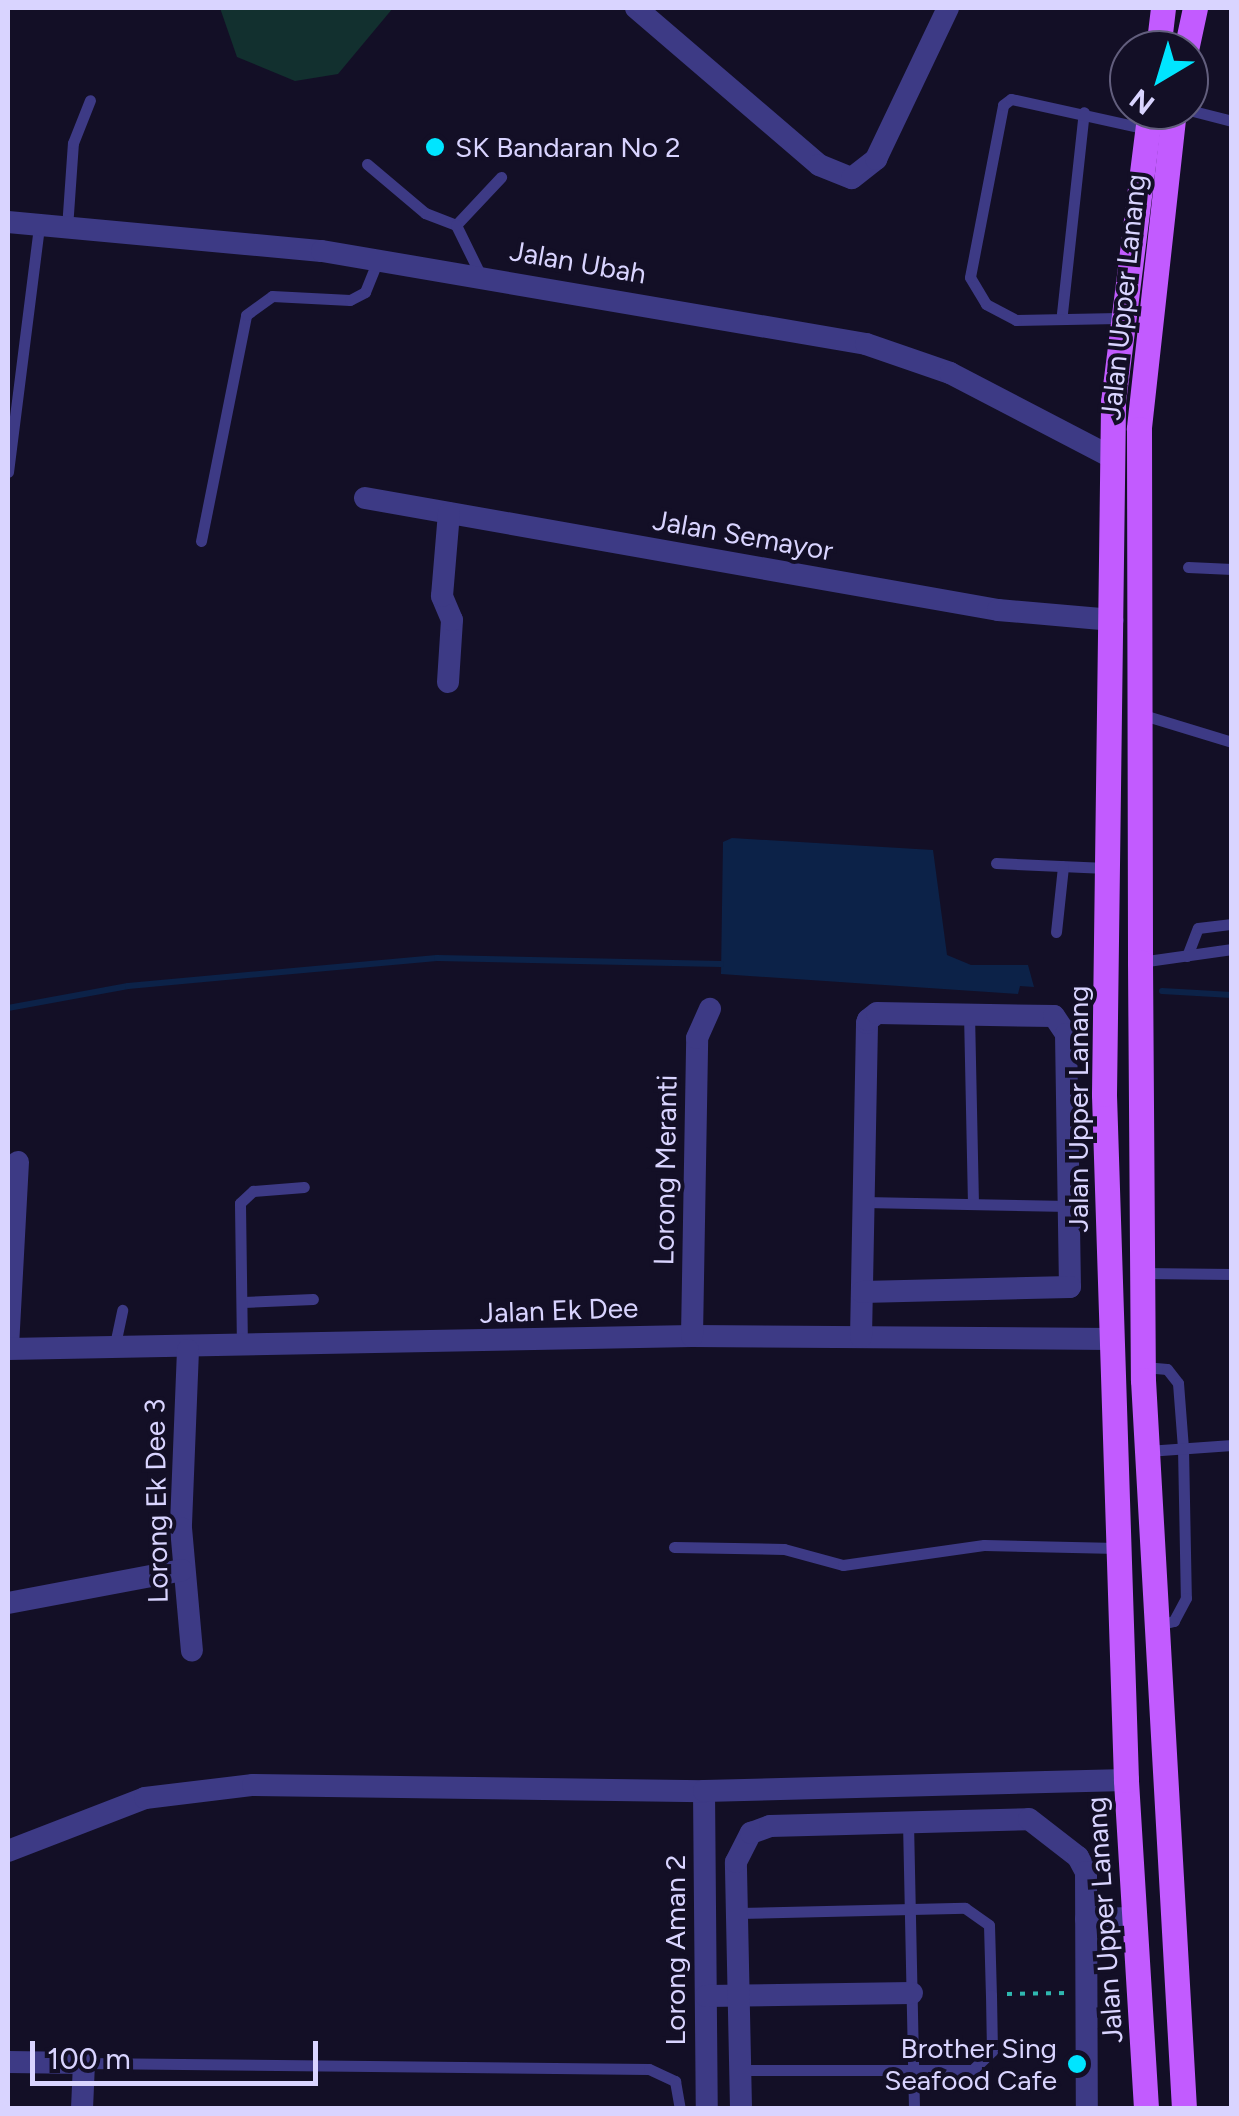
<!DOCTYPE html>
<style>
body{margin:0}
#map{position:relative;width:1239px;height:2116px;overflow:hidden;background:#130f26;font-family:Figtree,sans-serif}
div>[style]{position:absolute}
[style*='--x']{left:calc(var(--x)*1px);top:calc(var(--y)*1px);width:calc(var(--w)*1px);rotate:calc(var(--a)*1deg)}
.green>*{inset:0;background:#12302f}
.water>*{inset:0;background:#0c2248}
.stream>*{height:6px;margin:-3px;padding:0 3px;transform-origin:3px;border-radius:3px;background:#0c2248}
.path>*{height:4px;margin-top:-2px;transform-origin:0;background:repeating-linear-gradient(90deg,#2fb8b0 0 5px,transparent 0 13px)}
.service>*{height:11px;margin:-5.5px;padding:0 5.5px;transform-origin:5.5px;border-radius:5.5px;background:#3d3a85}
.minor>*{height:22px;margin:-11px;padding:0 11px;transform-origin:11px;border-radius:11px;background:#3d3a85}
.primary>*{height:25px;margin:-12.5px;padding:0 12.5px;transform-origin:12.5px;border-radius:12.5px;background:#c25bff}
.dots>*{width:28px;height:28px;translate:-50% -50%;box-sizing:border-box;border:5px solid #130f26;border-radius:50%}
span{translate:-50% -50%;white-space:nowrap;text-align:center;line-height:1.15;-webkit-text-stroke:8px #130f26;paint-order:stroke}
.poi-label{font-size:28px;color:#d9d4ff}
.left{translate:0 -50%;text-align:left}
.right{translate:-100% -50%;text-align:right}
.street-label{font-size:28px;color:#d9d4ff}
.frame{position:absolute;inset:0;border:10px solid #d9d4ff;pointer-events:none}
.north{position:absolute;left:1109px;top:30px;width:100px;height:100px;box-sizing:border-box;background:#130f26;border:2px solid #625e7d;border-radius:50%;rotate:218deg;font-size:28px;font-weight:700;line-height:40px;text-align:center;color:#d9d4ff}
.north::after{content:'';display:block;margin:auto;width:35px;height:45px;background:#00e5ff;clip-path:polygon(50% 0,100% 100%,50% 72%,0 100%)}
.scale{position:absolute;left:30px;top:2041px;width:288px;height:45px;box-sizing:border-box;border:5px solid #d9d4ff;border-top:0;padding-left:12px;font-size:30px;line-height:35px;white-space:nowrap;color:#d9d4ff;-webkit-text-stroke:8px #130f26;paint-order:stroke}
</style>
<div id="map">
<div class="green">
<i style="clip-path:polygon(220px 8px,393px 8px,338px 74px,295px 81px,237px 57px)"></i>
</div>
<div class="water">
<i style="clip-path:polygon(732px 838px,933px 850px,947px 955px,971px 965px,1028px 965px,1034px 987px,1020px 986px,1018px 994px,721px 974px,723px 842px)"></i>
</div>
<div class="stream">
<i style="--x:1162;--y:991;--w:70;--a:3.3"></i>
<i style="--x:8;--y:1008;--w:122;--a:-10.4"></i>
<i style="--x:128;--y:986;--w:310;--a:-5.2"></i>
<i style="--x:437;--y:958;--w:284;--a:1.2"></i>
</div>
<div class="path">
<i style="--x:1007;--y:1994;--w:61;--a:-0.9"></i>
</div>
<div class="service">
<i style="--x:1189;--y:110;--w:44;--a:14.3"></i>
<i style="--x:367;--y:164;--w:76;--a:40.2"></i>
<i style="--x:425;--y:213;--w:33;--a:21"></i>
<i style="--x:456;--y:225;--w:66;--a:-46.8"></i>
<i style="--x:456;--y:225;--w:57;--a:63.9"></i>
<i style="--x:67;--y:228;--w:85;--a:-86"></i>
<i style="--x:73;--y:143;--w:46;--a:-68.4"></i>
<i style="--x:1062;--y:313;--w:202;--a:-83.8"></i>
<i style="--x:1118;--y:318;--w:102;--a:178.9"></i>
<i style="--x:1016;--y:320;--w:34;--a:-152"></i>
<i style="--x:986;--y:304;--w:31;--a:-121"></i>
<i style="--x:970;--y:277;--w:175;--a:-79.1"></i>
<i style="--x:1003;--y:105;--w:10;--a:-37"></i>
<i style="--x:1011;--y:99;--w:139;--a:12.4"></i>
<i style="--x:8;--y:472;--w:248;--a:-82.8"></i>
<i style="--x:201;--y:541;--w:230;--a:-78.7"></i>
<i style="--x:246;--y:315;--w:32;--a:-36"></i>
<i style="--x:272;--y:296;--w:78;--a:2.9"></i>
<i style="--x:350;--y:300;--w:17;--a:-28"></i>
<i style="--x:365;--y:292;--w:35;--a:-68"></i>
<i style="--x:1188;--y:567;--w:44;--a:2.6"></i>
<i style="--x:1140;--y:714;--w:96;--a:16.9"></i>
<i style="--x:996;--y:863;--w:110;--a:2.6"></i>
<i style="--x:1056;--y:932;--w:66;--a:-83.9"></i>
<i style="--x:1187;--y:956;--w:30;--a:-69"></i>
<i style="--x:1198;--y:928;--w:34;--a:-7"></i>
<i style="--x:1140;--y:962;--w:93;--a:-8"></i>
<i style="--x:969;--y:1013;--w:191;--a:88.8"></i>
<i style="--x:864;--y:1202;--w:205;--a:1.1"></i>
<i style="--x:1142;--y:1273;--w:90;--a:0.6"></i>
<i style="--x:243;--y:1302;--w:70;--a:-2.5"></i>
<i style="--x:242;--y:1348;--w:145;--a:-90.8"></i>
<i style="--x:240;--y:1203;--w:18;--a:-43"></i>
<i style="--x:253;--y:1191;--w:51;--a:-4.5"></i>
<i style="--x:114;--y:1349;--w:40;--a:-78"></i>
<i style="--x:1144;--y:1367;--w:23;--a:5"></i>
<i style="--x:1167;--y:1369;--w:18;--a:52"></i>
<i style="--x:1178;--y:1383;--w:65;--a:85.6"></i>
<i style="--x:1183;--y:1448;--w:150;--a:88.9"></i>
<i style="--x:1186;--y:1598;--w:26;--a:118"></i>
<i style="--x:1174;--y:1621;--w:18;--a:167"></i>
<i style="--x:1147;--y:1451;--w:85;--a:-4"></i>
<i style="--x:674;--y:1547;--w:110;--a:1"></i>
<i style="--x:784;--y:1549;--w:61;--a:15.2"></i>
<i style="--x:843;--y:1565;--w:142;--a:-8.1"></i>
<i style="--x:984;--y:1545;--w:133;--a:1.3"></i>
<i style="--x:908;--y:1822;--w:286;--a:88.8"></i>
<i style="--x:738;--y:1913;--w:227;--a:-1.3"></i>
<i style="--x:965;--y:1908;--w:29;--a:35"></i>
<i style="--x:989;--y:1925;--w:70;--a:88.4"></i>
<i style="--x:991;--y:1995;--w:56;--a:89"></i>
<i style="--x:992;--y:2051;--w:28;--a:136"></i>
<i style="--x:972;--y:2070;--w:230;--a:180"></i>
<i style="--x:84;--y:2063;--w:565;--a:0.61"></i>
<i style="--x:649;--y:2069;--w:29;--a:25"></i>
<i style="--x:675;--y:2081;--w:27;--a:80"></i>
</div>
<div class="minor">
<i style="--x:636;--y:8;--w:241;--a:40.6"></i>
<i style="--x:819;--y:165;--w:35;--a:22"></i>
<i style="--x:852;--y:178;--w:31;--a:-38"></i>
<i style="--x:876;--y:159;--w:167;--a:-64.5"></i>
<i style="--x:8;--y:222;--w:315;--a:5.3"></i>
<i style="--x:322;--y:251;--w:552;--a:9.7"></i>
<i style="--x:866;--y:344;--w:89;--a:19"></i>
<i style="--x:950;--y:373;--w:184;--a:27.5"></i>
<i style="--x:365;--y:498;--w:643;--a:10.03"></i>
<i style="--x:998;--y:610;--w:115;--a:5"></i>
<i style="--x:448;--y:682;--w:62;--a:-86.3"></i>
<i style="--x:452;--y:620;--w:26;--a:-113"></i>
<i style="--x:442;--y:596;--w:83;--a:-85.2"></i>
<i style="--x:18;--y:1162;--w:187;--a:93.1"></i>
<i style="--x:8;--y:1349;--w:684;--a:-1.09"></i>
<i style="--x:692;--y:1336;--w:420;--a:0.4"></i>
<i style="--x:692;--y:1336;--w:298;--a:-89"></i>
<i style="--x:697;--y:1038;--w:32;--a:-66"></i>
<i style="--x:861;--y:1337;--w:314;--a:-88.9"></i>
<i style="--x:867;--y:1023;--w:3;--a:-72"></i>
<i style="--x:868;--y:1020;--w:11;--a:-38"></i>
<i style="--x:877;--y:1013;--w:177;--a:1"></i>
<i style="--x:1054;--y:1016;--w:22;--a:56"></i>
<i style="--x:1066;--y:1034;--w:253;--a:89.1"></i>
<i style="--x:1070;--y:1287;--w:208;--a:178.6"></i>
<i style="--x:188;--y:1350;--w:178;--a:92.3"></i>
<i style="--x:181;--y:1528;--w:123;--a:84.9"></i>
<i style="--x:8;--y:1603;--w:177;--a:-10.7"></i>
<i style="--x:704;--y:1791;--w:317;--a:89.5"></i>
<i style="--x:8;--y:1851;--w:147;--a:-21.1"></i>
<i style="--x:145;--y:1798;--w:109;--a:-6.9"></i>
<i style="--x:253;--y:1785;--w:451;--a:0.8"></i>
<i style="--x:704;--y:1791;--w:422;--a:-1.5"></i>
<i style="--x:1086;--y:1919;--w:48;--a:-1.2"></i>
<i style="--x:706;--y:1996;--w:206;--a:-0.8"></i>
<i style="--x:8;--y:2062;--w:76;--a:0.8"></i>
<i style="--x:84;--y:2063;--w:45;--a:92.5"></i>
<i style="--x:741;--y:2108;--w:246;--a:-91.2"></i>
<i style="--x:736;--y:1862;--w:33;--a:-63"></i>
<i style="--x:751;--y:1833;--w:20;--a:-20"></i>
<i style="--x:770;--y:1826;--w:259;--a:-1.5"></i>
<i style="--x:1029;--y:1819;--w:62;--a:37.8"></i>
<i style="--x:1078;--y:1857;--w:17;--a:62"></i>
<i style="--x:1086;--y:1872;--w:236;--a:89.8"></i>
</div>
<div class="primary">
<i style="--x:1158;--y:50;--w:42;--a:-83.2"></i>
<i style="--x:1186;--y:50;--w:43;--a:-77.9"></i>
<i style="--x:1174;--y:110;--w:321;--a:96.3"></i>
<i style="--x:1139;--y:429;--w:533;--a:89.89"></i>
<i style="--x:1140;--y:962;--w:418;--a:89.6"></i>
<i style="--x:1143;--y:1380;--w:729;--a:86.78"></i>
<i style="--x:1146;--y:2108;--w:329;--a:-93.5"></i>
<i style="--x:1126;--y:1780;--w:686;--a:-91.84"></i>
<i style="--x:1104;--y:1094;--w:692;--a:-89.25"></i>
<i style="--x:1113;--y:402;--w:294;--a:-82.8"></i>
</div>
<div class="dots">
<i style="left:435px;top:147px;background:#00e5ff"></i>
<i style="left:1077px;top:2064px;background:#00e5ff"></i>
</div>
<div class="poi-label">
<span class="left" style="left:455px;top:147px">SK Bandaran No 2</span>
<span class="right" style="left:1057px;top:2064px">Brother Sing<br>Seafood Cafe</span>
</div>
<div class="street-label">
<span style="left:578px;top:262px;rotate:10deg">Jalan Ubah</span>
<span style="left:1123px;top:297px;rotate:-84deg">Jalan Upper Lanang</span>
<span style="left:743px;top:535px;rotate:10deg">Jalan Semayor</span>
<span style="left:1078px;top:1109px;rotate:-90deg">Jalan Upper Lanang</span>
<span style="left:665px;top:1170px;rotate:-89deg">Lorong Meranti</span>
<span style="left:559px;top:1310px;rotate:-2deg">Jalan Ek Dee</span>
<span style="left:156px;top:1501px;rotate:-91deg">Lorong Ek Dee 3</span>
<span style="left:1104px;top:1920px;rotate:-94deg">Jalan Upper Lanang</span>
<span style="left:675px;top:1950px;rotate:-90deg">Lorong Aman 2</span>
</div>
<div class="frame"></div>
<div class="north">N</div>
<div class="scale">100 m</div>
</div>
